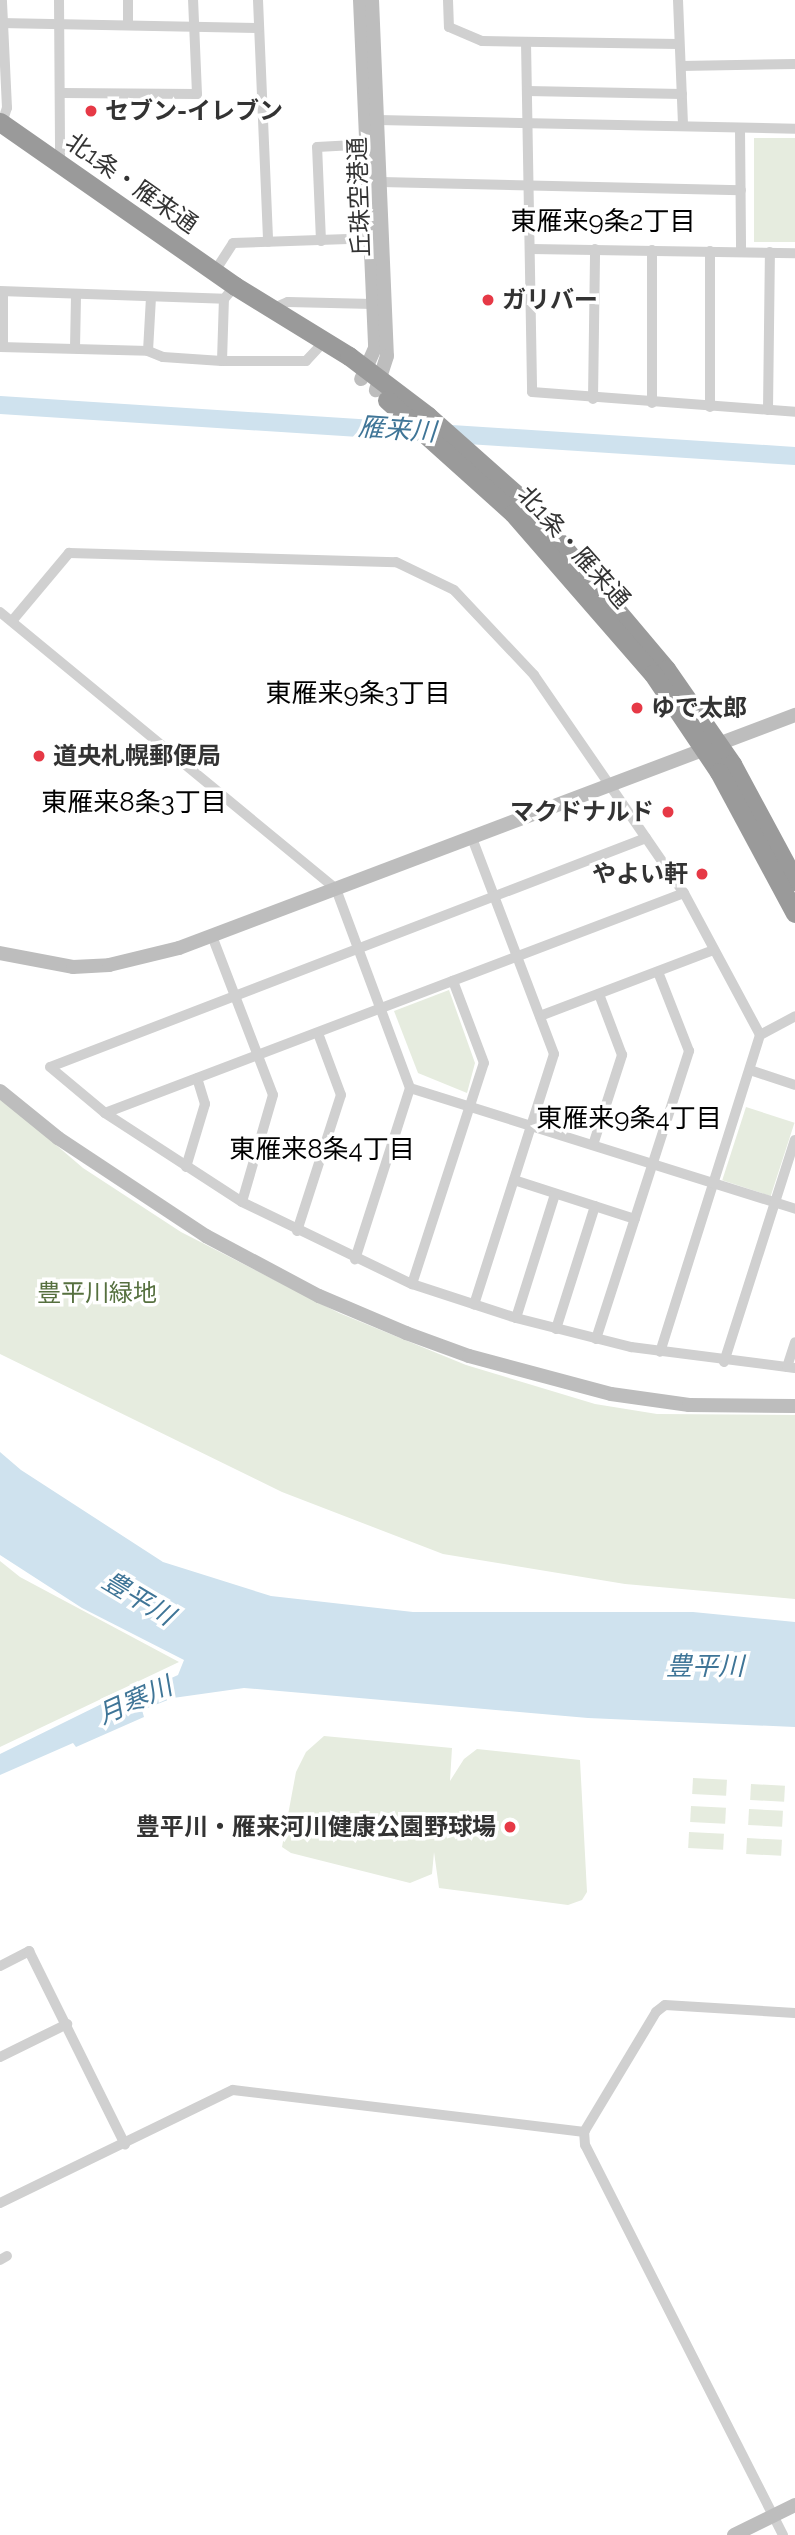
<!DOCTYPE html>
<meta charset="utf-8">
<style>
body{margin:0}
#map{position:relative;width:795px;height:2535px;overflow:hidden;background:#fff;font-family:Raleway,"Noto Sans JP",sans-serif}
div>[style]{position:absolute}
[style*='--x']{left:calc(var(--x)*1px);top:calc(var(--y)*1px);width:calc(var(--w)*1px);rotate:calc(var(--a)*1deg)}
.green>*{inset:0;background:#e6ecdf;transform-origin:0 0}
.water>*{inset:0;background:#cfe2ee}
.river>*{height:18px;margin:-9px;padding:0 9px;transform-origin:9px;border-radius:9px;background:#cfe2ee}
.street>*{height:10px;margin:-5px;padding:0 5px;transform-origin:5px;border-radius:5px;background:#d0d0d0}
.secondary>*{height:14px;margin:-7px;padding:0 7px;transform-origin:7px;border-radius:7px;background:#bdbdbd}
.highway>*{height:19px;margin:-9.5px;padding:0 9.5px;transform-origin:9.5px;border-radius:9.5px;background:#9a9a9a}
.dots>*{width:19px;height:19px;translate:-50% -50%;box-sizing:border-box;border:4px solid #fff;border-radius:50%}
span{translate:-50% -50%;white-space:nowrap;text-align:center;line-height:1.15;-webkit-text-stroke:7px #fff;paint-order:stroke}
.poi-label{font-size:24px;color:#333;font-weight:700}
.left{translate:0 -50%;text-align:left}
.right{translate:-100% -50%;text-align:right}
.street-label{font-size:24px;color:#333}
.park-label{font-size:24px;color:#56703f}
.neighbourhood-label{font-size:26px;color:#000}
.water-label{font-size:26px;color:#3f7597;font-style:italic}
</style>
<div id="map">
<div class="green">
<i style="left:754px;top:138px;width:41px;height:104px"></i>
<i style="clip-path:polygon(449px 990px,475px 1063px,467px 1093px,418px 1073px,394px 1011px)"></i>
<i style="clip-path:polygon(0 1097px,83px 1168px,181px 1232px,339px 1313px,466px 1365px,595px 1404px,657px 1414px,795px 1415px,795px 1599px,625px 1584px,443px 1554px,282px 1492px,0 1354px)"></i>
<i style="left:746px;top:1107px;width:51px;height:77px;rotate:18deg"></i>
<i style="clip-path:polygon(0 1561px,20px 1577px,179px 1662px,0 1747px)"></i>
<i style="clip-path:polygon(324px 1736px,452px 1748px,450px 1781px,464px 1759px,477px 1749px,580px 1760px,587px 1892px,582px 1900px,568px 1905px,439px 1888px,434px 1852px,432px 1874px,410px 1883px,291px 1853px,282px 1847px,296px 1772px,306px 1752px)"></i>
<i style="left:693px;top:1778px;width:34px;height:16px;rotate:3deg"></i>
<i style="left:751px;top:1784px;width:34px;height:16px;rotate:3deg"></i>
<i style="left:691px;top:1806px;width:35px;height:16px;rotate:3deg"></i>
<i style="left:749px;top:1809px;width:34px;height:16px;rotate:3deg"></i>
<i style="left:689px;top:1832px;width:35px;height:16px;rotate:3deg"></i>
<i style="left:747px;top:1838px;width:35px;height:16px;rotate:3deg"></i>
</div>
<div class="water">
<i style="clip-path:polygon(0 1452px,21px 1470px,163px 1562px,271px 1596px,413px 1612px,693px 1612px,795px 1622px,795px 1727px,588px 1718px,244px 1688px,173px 1698px,142px 1710px,144px 1717px,76px 1747px,73px 1743px,0 1775px,0 1754px,134px 1688px,145px 1690px,178px 1675px,184px 1660px,82px 1608px,0 1555px)"></i>
</div>
<div class="river">
<i style="--x:0;--y:405;--w:797;--a:3.67"></i>
</div>
<div class="street">
<i style="--x:59;--y:0;--w:163;--a:89.6"></i>
<i style="--x:128;--y:0;--w:25;--a:90"></i>
<i style="--x:258;--y:0;--w:242;--a:87.6"></i>
<i style="--x:448;--y:0;--w:27;--a:88"></i>
<i style="--x:449;--y:27;--w:36;--a:23"></i>
<i style="--x:482;--y:41;--w:197;--a:0.9"></i>
<i style="--x:678;--y:0;--w:126;--a:87.7"></i>
<i style="--x:0;--y:23;--w:259;--a:1.1"></i>
<i style="--x:526;--y:42;--w:350;--a:89"></i>
<i style="--x:532;--y:392;--w:264;--a:4.3"></i>
<i style="--x:681;--y:66;--w:114;--a:-1"></i>
<i style="--x:527;--y:91;--w:155;--a:1.1"></i>
<i style="--x:62;--y:93;--w:135;--a:0.4"></i>
<i style="--x:197;--y:94;--w:94;--a:-92.4"></i>
<i style="--x:378;--y:120;--w:417;--a:1.2"></i>
<i style="--x:2;--y:123;--w:16;--a:-72"></i>
<i style="--x:7;--y:108;--w:108;--a:-92.7"></i>
<i style="--x:740;--y:128;--w:124;--a:89.5"></i>
<i style="--x:381;--y:182;--w:360;--a:1.3"></i>
<i style="--x:321;--y:241;--w:94;--a:-92.4"></i>
<i style="--x:317;--y:147;--w:56;--a:-3.1"></i>
<i style="--x:531;--y:249;--w:264;--a:0.9"></i>
<i style="--x:652;--y:250;--w:153;--a:90"></i>
<i style="--x:215;--y:271;--w:33;--a:-57"></i>
<i style="--x:233;--y:243;--w:144;--a:-2"></i>
<i style="--x:0;--y:291;--w:224;--a:2"></i>
<i style="--x:224;--y:299;--w:17;--a:-50"></i>
<i style="--x:276;--y:307;--w:13;--a:-23"></i>
<i style="--x:288;--y:302;--w:85;--a:1.3"></i>
<i style="--x:0;--y:347;--w:148;--a:1.5"></i>
<i style="--x:148;--y:351;--w:16;--a:22"></i>
<i style="--x:163;--y:357;--w:59;--a:3.9"></i>
<i style="--x:222;--y:361;--w:84;--a:0"></i>
<i style="--x:306;--y:361;--w:18;--a:-47"></i>
<i style="--x:3;--y:347;--w:55;--a:-90"></i>
<i style="--x:75;--y:348;--w:52;--a:-88.9"></i>
<i style="--x:148;--y:351;--w:54;--a:-86.8"></i>
<i style="--x:222;--y:361;--w:62;--a:-88.2"></i>
<i style="--x:593;--y:399;--w:150;--a:-89.2"></i>
<i style="--x:710;--y:407;--w:156;--a:-90"></i>
<i style="--x:768;--y:410;--w:158;--a:-89.3"></i>
<i style="--x:0;--y:612;--w:435;--a:39.5"></i>
<i style="--x:336;--y:889;--w:212;--a:69.6"></i>
<i style="--x:410;--y:1088;--w:180;--a:107.8"></i>
<i style="--x:12;--y:621;--w:89;--a:-50"></i>
<i style="--x:69;--y:553;--w:327;--a:1.6"></i>
<i style="--x:396;--y:562;--w:64;--a:25.8"></i>
<i style="--x:454;--y:590;--w:117;--a:46.7"></i>
<i style="--x:534;--y:675;--w:265;--a:55.5"></i>
<i style="--x:684;--y:893;--w:161;--a:61.8"></i>
<i style="--x:760;--y:1035;--w:332;--a:107.5"></i>
<i style="--x:472;--y:838;--w:231;--a:69.2"></i>
<i style="--x:554;--y:1054;--w:263;--a:107.7"></i>
<i style="--x:646;--y:838;--w:638;--a:158.98"></i>
<i style="--x:50;--y:1067;--w:72;--a:39.9"></i>
<i style="--x:105;--y:1113;--w:163;--a:33"></i>
<i style="--x:242;--y:1202;--w:189;--a:25.8"></i>
<i style="--x:412;--y:1284;--w:109;--a:18.1"></i>
<i style="--x:516;--y:1318;--w:119;--a:14.2"></i>
<i style="--x:631;--y:1347;--w:165;--a:7.3"></i>
<i style="--x:212;--y:936;--w:170;--a:69"></i>
<i style="--x:273;--y:1095;--w:111;--a:106.2"></i>
<i style="--x:540;--y:1016;--w:186;--a:-20.8"></i>
<i style="--x:760;--y:1035;--w:40;--a:-28"></i>
<i style="--x:750;--y:1070;--w:47;--a:18.4"></i>
<i style="--x:410;--y:1088;--w:404;--a:17.4"></i>
<i style="--x:105;--y:1113;--w:619;--a:-20.81"></i>
<i style="--x:593;--y:1145;--w:95;--a:-72.1"></i>
<i style="--x:622;--y:1055;--w:65;--a:-110.7"></i>
<i style="--x:186;--y:1167;--w:66;--a:-73.2"></i>
<i style="--x:205;--y:1104;--w:27;--a:-107"></i>
<i style="--x:514;--y:1180;--w:127;--a:17.9"></i>
<i style="--x:297;--y:1231;--w:143;--a:-72.1"></i>
<i style="--x:341;--y:1095;--w:66;--a:-110.4"></i>
<i style="--x:412;--y:1284;--w:232;--a:-72"></i>
<i style="--x:484;--y:1063;--w:88;--a:-110.7"></i>
<i style="--x:516;--y:1318;--w:130;--a:-72.5"></i>
<i style="--x:556;--y:1329;--w:129;--a:-72.4"></i>
<i style="--x:596;--y:1339;--w:303;--a:-72.1"></i>
<i style="--x:689;--y:1051;--w:85;--a:-111.4"></i>
<i style="--x:724;--y:1362;--w:233;--a:-72.3"></i>
<i style="--x:787;--y:1367;--w:26;--a:-72"></i>
<i style="--x:0;--y:1966;--w:33;--a:-27"></i>
<i style="--x:29;--y:1951;--w:216;--a:63.6"></i>
<i style="--x:0;--y:2057;--w:75;--a:-26.2"></i>
<i style="--x:0;--y:2203;--w:259;--a:-25.9"></i>
<i style="--x:233;--y:2090;--w:354;--a:6.8"></i>
<i style="--x:0;--y:2260;--w:8;--a:-30"></i>
<i style="--x:783;--y:2535;--w:437;--a:-116.9"></i>
<i style="--x:585;--y:2145;--w:13;--a:-94"></i>
<i style="--x:584;--y:2132;--w:140;--a:-59"></i>
<i style="--x:656;--y:2012;--w:11;--a:-38"></i>
<i style="--x:665;--y:2005;--w:130;--a:3.5"></i>
</div>
<div class="secondary">
<i style="--x:360;--y:0;--w:348;--a:87.5"></i>
<i style="--x:375;--y:348;--w:34;--a:114"></i>
<i style="--x:372;--y:0;--w:356;--a:87.6"></i>
<i style="--x:387;--y:356;--w:36;--a:108"></i>
<i style="--x:0;--y:953;--w:74;--a:10.9"></i>
<i style="--x:73;--y:967;--w:36;--a:-3"></i>
<i style="--x:109;--y:965;--w:72;--a:-13.7"></i>
<i style="--x:179;--y:948;--w:659;--a:-20.72"></i>
<i style="--x:0;--y:1091;--w:75;--a:39"></i>
<i style="--x:58;--y:1138;--w:178;--a:33.5"></i>
<i style="--x:206;--y:1236;--w:128;--a:28"></i>
<i style="--x:319;--y:1296;--w:95;--a:23"></i>
<i style="--x:406;--y:1333;--w:67;--a:20.1"></i>
<i style="--x:469;--y:1356;--w:147;--a:15"></i>
<i style="--x:611;--y:1394;--w:79;--a:8"></i>
<i style="--x:689;--y:1405;--w:106;--a:0.5"></i>
<i style="--x:734;--y:2535;--w:68;--a:-26.2"></i>
</div>
<div class="highway">
<i style="--x:0;--y:122;--w:287;--a:34.9"></i>
<i style="--x:235;--y:286;--w:134;--a:31.6"></i>
<i style="--x:349;--y:356;--w:99;--a:37.2"></i>
<i style="--x:428;--y:416;--w:132;--a:41.6"></i>
<i style="--x:527;--y:504;--w:216;--a:49.9"></i>
<i style="--x:666;--y:669;--w:116;--a:55.2"></i>
<i style="--x:732;--y:764;--w:133;--a:61.7"></i>
<i style="--x:387;--y:400;--w:169;--a:41.9"></i>
<i style="--x:513;--y:513;--w:213;--a:49"></i>
<i style="--x:653;--y:674;--w:118;--a:56"></i>
<i style="--x:719;--y:772;--w:160;--a:61.7"></i>
</div>
<div class="dots">
<i style="left:91px;top:111px;background:#e63946"></i>
<i style="left:488px;top:300px;background:#e63946"></i>
<i style="left:637px;top:708px;background:#e63946"></i>
<i style="left:39px;top:756px;background:#e63946"></i>
<i style="left:668px;top:812px;background:#e63946"></i>
<i style="left:702px;top:874px;background:#e63946"></i>
<i style="left:510px;top:1827px;background:#e63946"></i>
</div>
<div class="poi-label">
<span class="left" style="left:105px;top:111px">セブン-イレブン</span>
<span class="left" style="left:502px;top:300px">ガリバー</span>
<span class="left" style="left:651px;top:708px">ゆで太郎</span>
<span class="left" style="left:53px;top:756px">道央札幌郵便局</span>
<span class="right" style="left:654px;top:812px">マクドナルド</span>
<span class="right" style="left:688px;top:874px">やよい軒</span>
<span class="right" style="left:496px;top:1827px">豊平川・雁来河川健康公園野球場</span>
</div>
<div class="street-label">
<span style="left:132px;top:183px;rotate:35deg">北1条・雁来通</span>
<span style="left:359px;top:197px;rotate:-92deg">丘珠空港通</span>
<span style="left:574px;top:547px;rotate:48deg">北1条・雁来通</span>
</div>
<div class="park-label">
<span style="left:97px;top:1293px">豊平川緑地</span>
</div>
<div class="neighbourhood-label">
<span style="left:603px;top:222px">東雁来9条2丁目</span>
<span style="left:358px;top:694px">東雁来9条3丁目</span>
<span style="left:134px;top:803px">東雁来8条3丁目</span>
<span style="left:629px;top:1119px">東雁来9条4丁目</span>
<span style="left:322px;top:1150px">東雁来8条4丁目</span>
</div>
<div class="water-label">
<span style="left:397px;top:430px;rotate:4deg">雁来川</span>
<span style="left:138px;top:1599px;rotate:31deg">豊平川</span>
<span style="left:705px;top:1667px">豊平川</span>
<span style="left:135px;top:1701px;rotate:-24deg">月寒川</span>
</div>
</div>
